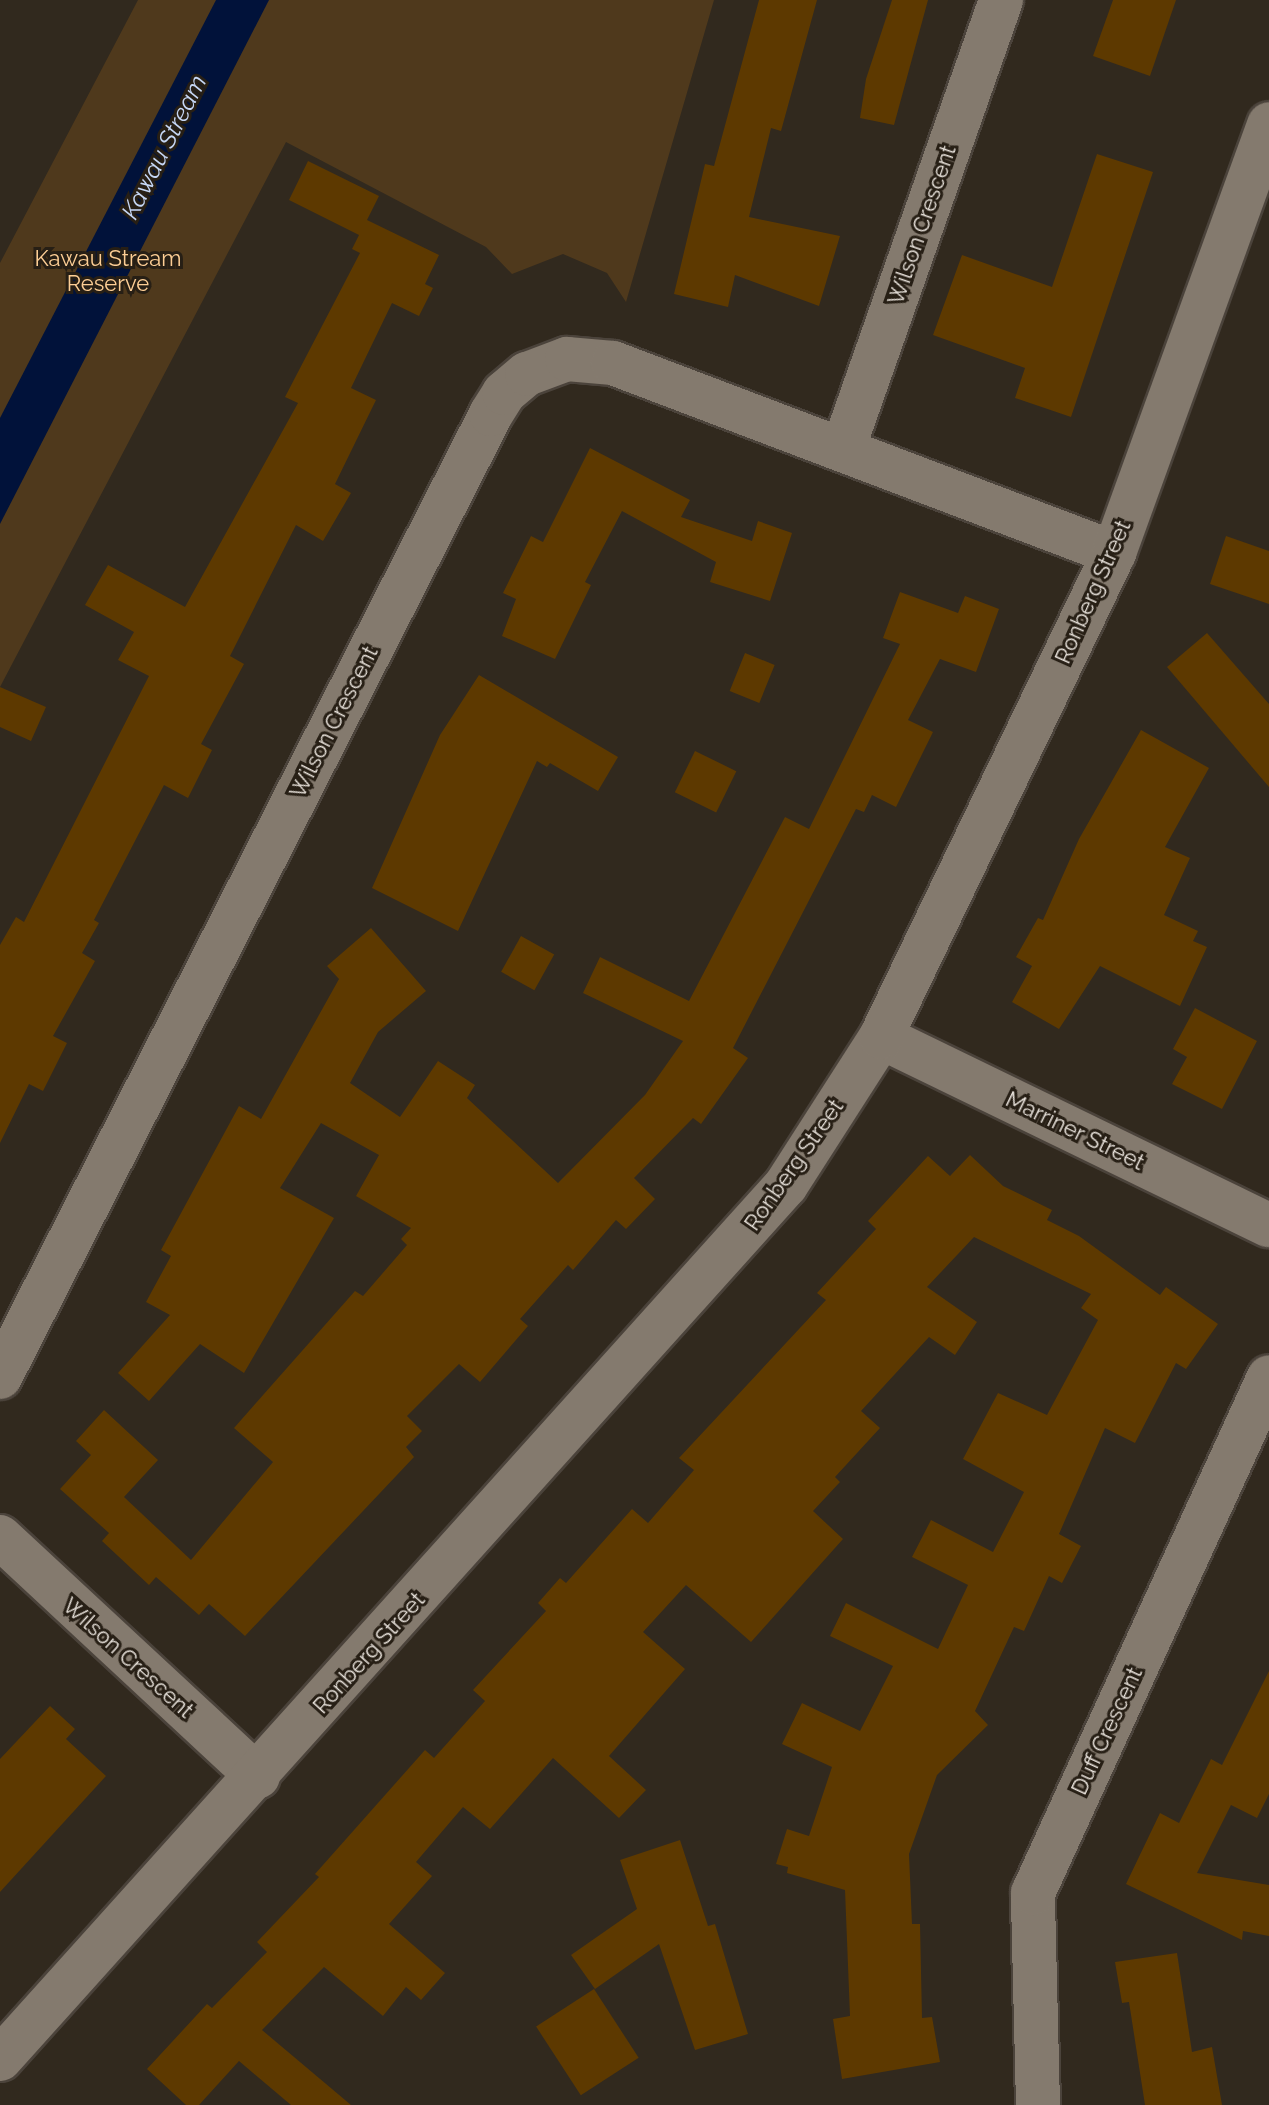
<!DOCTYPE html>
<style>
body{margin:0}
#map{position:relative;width:1269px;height:2105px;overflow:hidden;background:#31291e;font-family:Raleway,sans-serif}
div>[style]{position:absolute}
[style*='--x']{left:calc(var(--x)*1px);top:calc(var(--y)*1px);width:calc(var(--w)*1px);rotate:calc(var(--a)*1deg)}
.green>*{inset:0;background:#4f391c}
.water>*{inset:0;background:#01123a}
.building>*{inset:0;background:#5d3900;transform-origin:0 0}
.roads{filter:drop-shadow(2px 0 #4b433b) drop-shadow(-2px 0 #4b433b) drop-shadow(0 2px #4b433b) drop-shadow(0 -2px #4b433b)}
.minor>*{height:44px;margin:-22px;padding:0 22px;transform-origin:22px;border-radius:22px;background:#847a6e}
span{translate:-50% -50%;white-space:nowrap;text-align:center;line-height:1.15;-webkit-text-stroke:6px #271f15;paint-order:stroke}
.street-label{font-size:22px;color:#e9e3dc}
.park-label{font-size:22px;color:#fdce95}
.water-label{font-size:24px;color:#c6d7f5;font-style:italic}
</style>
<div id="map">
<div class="green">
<i style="clip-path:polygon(138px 0,714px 0,626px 302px,607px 273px,563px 254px,512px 274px,486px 247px,286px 142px,0 687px,0 263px)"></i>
</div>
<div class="water">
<i style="clip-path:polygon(216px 0,269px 0,0 524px,0 418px)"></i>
</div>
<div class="building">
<i style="clip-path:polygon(759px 0,817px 0,781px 131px,771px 128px,749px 217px,840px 236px,819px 306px,735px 275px,728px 307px,674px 294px,705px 164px,714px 166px)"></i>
<i style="clip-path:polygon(892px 0,928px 0,894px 125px,860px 118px,866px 79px)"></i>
<i style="clip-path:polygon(1113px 0,1176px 0,1150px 76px,1093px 56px)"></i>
<i style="clip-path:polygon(1097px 154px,1153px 172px,1071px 417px,1015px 398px,1025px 368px,933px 335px,962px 255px,1052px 287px)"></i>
<i style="clip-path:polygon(308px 161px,379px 196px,367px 220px,439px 255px,425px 284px,433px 288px,419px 316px,392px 303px,351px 388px,376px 400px,335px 484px,351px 493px,323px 541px,296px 525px,230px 656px,244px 664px,201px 744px,212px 750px,188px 798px,164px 785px,94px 920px,99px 923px,82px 953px,95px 961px,53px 1036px,67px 1043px,43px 1091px,29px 1084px,0 1143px,0 945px,16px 917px,24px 922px,149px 676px,118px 660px,134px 632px,85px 605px,108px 565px,185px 607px,298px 403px,285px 397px,360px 253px,352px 249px,359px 235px,289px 200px)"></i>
<i style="clip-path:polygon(590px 448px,690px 500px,681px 517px,752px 541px,758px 521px,792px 533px,770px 601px,710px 582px,716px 562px,622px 511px,585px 582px,591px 585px,555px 659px,502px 636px,516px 599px,503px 593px,531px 536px,543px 542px)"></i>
<i style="clip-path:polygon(1226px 536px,1269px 551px,1269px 604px,1210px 584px)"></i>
<i style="clip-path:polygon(900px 592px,958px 613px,965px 596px,999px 609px,976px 672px,940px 659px,908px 720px,933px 732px,896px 807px,872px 795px,864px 812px,856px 809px,733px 1048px,748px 1058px,701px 1124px,693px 1118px,634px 1178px,655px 1199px,626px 1229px,616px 1220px,573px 1270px,568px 1265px,520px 1319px,528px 1326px,480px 1382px,459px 1364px,407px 1416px,422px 1431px,406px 1447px,414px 1457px,245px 1636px,209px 1604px,199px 1615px,156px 1577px,149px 1585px,102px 1541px,109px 1533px,60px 1489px,91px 1455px,76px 1441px,104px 1410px,158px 1460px,124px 1497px,191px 1560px,273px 1462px,234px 1428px,355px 1291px,363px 1296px,407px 1245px,401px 1239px,411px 1228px,356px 1196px,379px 1155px,321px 1123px,280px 1188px,334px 1218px,244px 1373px,200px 1344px,149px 1401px,118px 1373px,170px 1315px,146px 1302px,171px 1256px,161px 1250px,239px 1106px,261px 1119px,339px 979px,327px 966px,371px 928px,426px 991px,378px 1032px,350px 1083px,400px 1117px,438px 1061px,475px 1085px,467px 1098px,558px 1183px,645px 1095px,683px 1041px,583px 993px,600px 957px,689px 1001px,785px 817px,809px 829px,900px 644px,883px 638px)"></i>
<i style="clip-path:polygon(1207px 633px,1269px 704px,1269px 787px,1167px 667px)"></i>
<i style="left:745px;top:653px;width:32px;height:41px;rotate:22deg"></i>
<i style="clip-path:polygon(479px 675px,618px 757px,598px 791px,550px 763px,547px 767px,537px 761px,458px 931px,372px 888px,440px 735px)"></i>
<i style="clip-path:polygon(0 687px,46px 707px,31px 741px,0 727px)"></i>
<i style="clip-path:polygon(1141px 730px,1209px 768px,1165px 847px,1190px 858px,1164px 915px,1198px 931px,1193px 941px,1207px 947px,1180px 1006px,1100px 966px,1059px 1029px,1012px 1002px,1032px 966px,1016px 957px,1038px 918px,1043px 920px,1079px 839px)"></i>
<i style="left:695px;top:751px;width:46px;height:46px;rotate:26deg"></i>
<i style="left:521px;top:936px;width:38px;height:41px;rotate:29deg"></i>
<i style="clip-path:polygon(1195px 1008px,1257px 1041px,1222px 1109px,1172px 1084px,1187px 1057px,1173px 1049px)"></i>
<i style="clip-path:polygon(970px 1155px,1003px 1186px,1052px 1210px,1047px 1220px,1079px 1236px,1160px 1295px,1166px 1287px,1218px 1324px,1186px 1369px,1176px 1363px,1135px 1443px,1105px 1428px,1059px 1534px,1081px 1546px,1062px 1583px,1049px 1576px,1024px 1631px,1014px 1627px,975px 1711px,988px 1725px,937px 1775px,909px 1854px,912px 1924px,920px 1924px,922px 2018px,932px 2017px,940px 2062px,842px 2079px,833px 2019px,850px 2016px,845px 1890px,787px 1873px,788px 1867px,776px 1864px,787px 1829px,809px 1836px,832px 1767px,782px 1744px,802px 1703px,860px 1731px,893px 1666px,830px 1636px,846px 1603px,938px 1649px,968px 1585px,912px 1557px,931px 1520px,993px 1552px,1024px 1492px,963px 1459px,998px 1393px,1047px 1415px,1098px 1320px,1081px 1308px,1091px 1294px,974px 1237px,927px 1287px,977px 1322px,955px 1355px,929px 1337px,861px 1411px,880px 1428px,835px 1477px,840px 1482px,813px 1511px,843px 1539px,751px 1642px,686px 1585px,643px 1632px,685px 1669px,609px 1756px,646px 1790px,619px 1818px,553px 1758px,490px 1829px,463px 1807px,416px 1862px,432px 1876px,389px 1924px,445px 1973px,421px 2000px,406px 1987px,383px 2016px,324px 1967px,262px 2030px,351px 2105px,291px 2105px,239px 2061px,199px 2105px,186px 2105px,147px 2069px,207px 2004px,212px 2008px,267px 1952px,257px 1942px,319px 1877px,315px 1874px,425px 1750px,434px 1758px,485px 1701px,473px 1690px,546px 1611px,538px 1603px,560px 1578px,566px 1583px,632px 1509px,648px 1523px,694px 1470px,679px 1458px,826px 1300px,817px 1293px,876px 1229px,868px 1221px,928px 1156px,950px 1176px)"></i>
<i style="clip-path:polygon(1269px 1671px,1269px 1794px,1257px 1818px,1231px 1805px,1197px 1873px,1269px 1885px,1269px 1936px,1243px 1931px,1242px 1940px,1126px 1884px,1160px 1813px,1179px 1823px,1211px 1759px,1222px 1765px)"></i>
<i style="clip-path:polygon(50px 1706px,75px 1729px,66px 1739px,106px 1776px,0 1892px,0 1759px)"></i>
<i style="clip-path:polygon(680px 1840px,708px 1926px,715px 1924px,748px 2034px,695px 2050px,659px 1944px,595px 1989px,571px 1955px,637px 1909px,620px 1860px)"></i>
<i style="clip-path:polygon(1177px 1953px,1192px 2052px,1212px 2047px,1222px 2105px,1145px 2105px,1129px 2002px,1122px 2003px,1115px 1962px)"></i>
<i style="left:594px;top:1989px;width:82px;height:69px;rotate:57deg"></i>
</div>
<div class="roads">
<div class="minor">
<i style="--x:843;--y:449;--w:476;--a:-70.6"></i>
<i style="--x:881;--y:1037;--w:431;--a:25.9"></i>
<i style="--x:0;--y:1377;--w:1081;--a:-62.98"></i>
<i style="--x:491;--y:414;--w:25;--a:-58"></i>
<i style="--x:504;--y:393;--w:30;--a:-40"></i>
<i style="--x:527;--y:374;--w:43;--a:-20.6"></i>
<i style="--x:567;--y:359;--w:46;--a:5"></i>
<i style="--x:613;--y:363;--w:536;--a:20.77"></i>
<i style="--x:0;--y:1537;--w:352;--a:42.9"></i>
<i style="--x:0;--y:2059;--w:1175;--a:-48.03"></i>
<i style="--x:786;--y:1185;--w:176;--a:-57.3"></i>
<i style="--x:881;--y:1037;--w:537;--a:-64.29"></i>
<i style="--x:1114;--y:553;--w:456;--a:-70.1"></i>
<i style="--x:1038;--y:2105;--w:212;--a:-91.4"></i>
<i style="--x:1033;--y:1893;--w:567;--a:-65.42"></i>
</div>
</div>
<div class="street-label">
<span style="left:922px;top:225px;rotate:-71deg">Wilson Crescent</span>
<span style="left:1093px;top:592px;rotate:-66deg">Ronberg Street</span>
<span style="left:334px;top:722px;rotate:-63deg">Wilson Crescent</span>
<span style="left:1075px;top:1131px;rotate:26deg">Marriner Street</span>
<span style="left:794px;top:1165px;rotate:-55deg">Ronberg Street</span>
<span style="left:369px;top:1653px;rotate:-48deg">Ronberg Street</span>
<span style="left:128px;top:1658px;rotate:42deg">Wilson Crescent</span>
<span style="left:1107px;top:1731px;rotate:-65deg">Duff Crescent</span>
</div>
<div class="park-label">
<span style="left:108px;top:271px">Kawau Stream<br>Reserve</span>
</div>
<div class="water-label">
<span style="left:164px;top:147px;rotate:-63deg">Kawau Stream</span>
</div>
</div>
